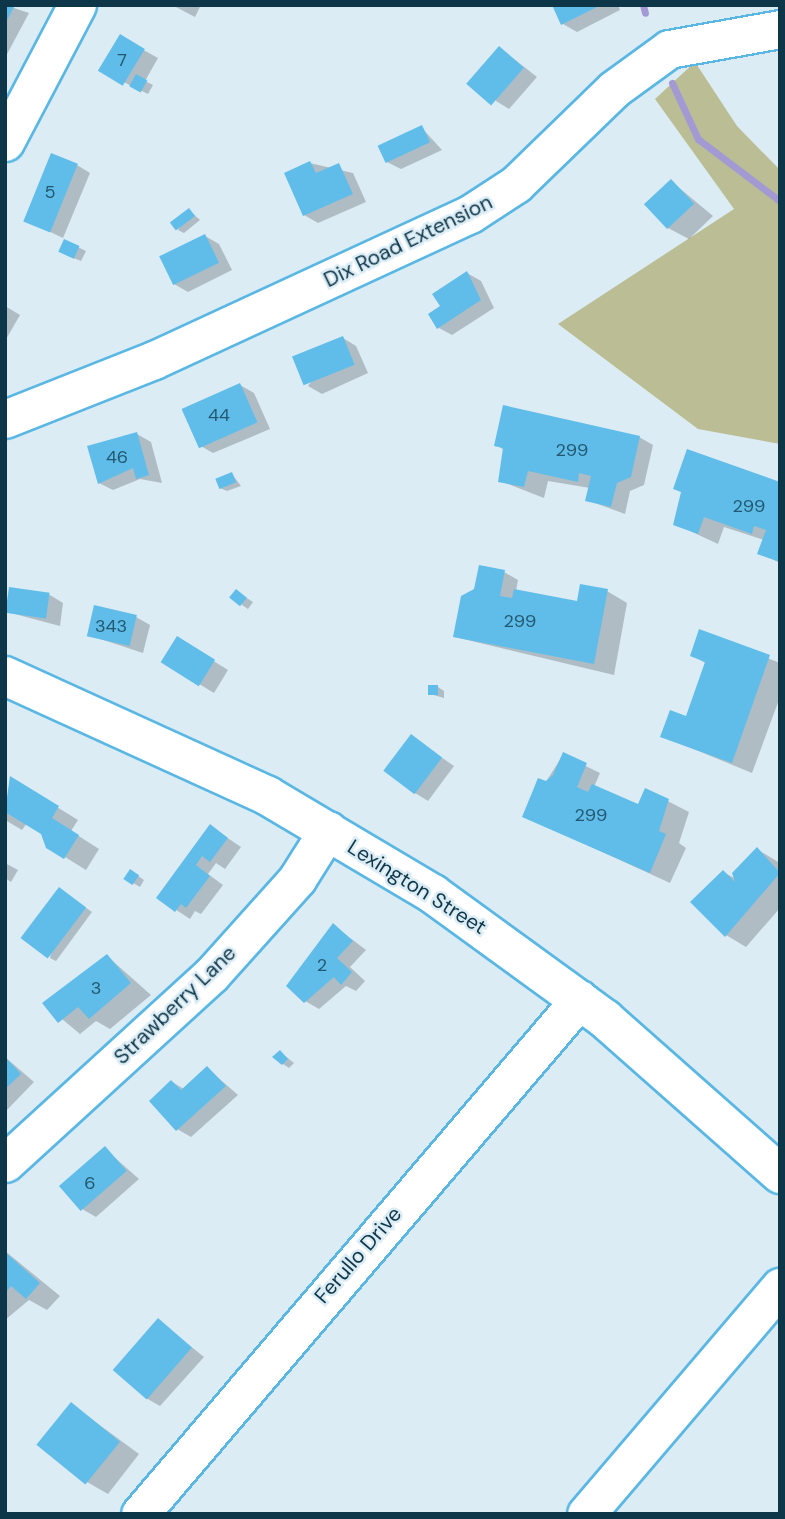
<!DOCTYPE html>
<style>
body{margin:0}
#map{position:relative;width:785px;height:1519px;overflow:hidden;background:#dbecf5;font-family:"DM Sans",sans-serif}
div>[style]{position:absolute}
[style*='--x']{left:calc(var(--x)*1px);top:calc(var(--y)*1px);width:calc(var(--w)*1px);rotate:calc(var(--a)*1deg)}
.green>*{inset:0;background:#bbbe94}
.shadow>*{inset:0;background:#0003}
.stream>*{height:7px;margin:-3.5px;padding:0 3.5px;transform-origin:3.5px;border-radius:3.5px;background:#a39ad4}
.building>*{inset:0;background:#60bde9;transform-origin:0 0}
.roads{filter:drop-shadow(2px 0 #5ab7e3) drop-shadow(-2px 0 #5ab7e3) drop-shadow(0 2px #5ab7e3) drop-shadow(0 -2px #5ab7e3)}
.minor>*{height:37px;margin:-18.5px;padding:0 18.5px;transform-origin:18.5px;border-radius:18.5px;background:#fff}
.major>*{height:38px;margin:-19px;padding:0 19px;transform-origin:19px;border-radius:19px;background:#fff}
span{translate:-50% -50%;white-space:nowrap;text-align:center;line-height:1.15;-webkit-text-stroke:5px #dbecf5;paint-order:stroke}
.number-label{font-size:18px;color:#225870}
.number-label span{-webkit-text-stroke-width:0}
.street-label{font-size:21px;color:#0d3648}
.frame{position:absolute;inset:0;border:7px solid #0d3648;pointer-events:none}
</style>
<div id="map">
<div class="green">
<i style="clip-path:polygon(695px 62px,737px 126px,780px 170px,780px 444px,698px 429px,558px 324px,734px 209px,655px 99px)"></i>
</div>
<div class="shadow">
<i style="clip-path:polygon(5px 5px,29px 13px,5px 58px)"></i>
<i style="clip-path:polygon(172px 5px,201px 5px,195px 17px)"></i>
<i style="clip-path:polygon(554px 5px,618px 5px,620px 10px,577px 32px,563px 24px)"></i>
<i style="clip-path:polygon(120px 37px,158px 58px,145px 81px,153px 85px,148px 94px,101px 71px)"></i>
<i style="clip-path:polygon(500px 48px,537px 77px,509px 109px,496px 101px)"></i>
<i style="clip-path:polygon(421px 127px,442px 150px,401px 169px,387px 162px)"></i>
<i style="clip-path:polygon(310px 163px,353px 173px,366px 202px,318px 223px,304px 215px)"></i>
<i style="clip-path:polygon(77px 165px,90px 173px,63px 238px,25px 220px)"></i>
<i style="clip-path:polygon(671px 181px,713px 216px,689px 239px,668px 228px)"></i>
<i style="clip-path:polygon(189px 210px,200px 220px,184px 233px,178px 230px)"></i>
<i style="clip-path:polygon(205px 236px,219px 244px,232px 270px,188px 292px,174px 284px)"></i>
<i style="clip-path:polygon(65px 241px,86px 251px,81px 261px,66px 255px)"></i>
<i style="clip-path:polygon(467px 273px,481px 281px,494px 308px,452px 335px,439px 328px)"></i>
<i style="clip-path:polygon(5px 306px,20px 315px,5px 341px)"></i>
<i style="clip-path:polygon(343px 338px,356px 346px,368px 373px,322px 394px,308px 386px)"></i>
<i style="clip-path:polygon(240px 385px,254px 393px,270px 429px,213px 453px,199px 445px)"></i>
<i style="clip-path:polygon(137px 434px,151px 442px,162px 483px,140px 479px,113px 490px,99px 483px)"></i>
<i style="clip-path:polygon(639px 437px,653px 445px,644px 485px,630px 491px,625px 514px,587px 500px,590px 488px,548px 481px,544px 498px,500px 481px,504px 450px,496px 445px)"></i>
<i style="clip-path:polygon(232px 474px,241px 486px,227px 491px,220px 488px)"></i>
<i style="clip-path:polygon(780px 484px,780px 563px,760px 553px,764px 540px,724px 527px,718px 544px,675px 524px)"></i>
<i style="clip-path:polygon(504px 572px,518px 580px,516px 591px,578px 603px,607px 591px,627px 603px,614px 675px,455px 637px,476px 591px)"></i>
<i style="clip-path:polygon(50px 595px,63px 603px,60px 626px,7px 612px)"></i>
<i style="clip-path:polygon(242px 595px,253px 602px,248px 609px,242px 605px)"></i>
<i style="clip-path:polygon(136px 617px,150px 625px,143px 653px,88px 635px)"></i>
<i style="clip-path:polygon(700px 632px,780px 663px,780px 697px,752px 773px,662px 736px,687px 718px,707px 664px,692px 655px)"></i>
<i style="clip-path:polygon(191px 647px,228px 670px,214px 693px,163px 662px)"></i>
<i style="clip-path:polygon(438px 687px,444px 691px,444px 698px,430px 694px)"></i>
<i style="clip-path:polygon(412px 737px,454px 766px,428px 801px,415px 793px)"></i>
<i style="clip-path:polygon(563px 755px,600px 773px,594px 787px,639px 806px,646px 790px,689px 812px,679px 843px,686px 848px,670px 883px,524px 816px)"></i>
<i style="clip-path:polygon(10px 778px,78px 820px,71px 831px,99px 849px,86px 870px,47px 846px,43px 833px,27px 823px,22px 830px,5px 820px)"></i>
<i style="clip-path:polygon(210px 826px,241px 847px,225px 869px,216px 863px,208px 874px,223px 885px,201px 914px,195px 911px,190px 919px,158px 898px)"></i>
<i style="clip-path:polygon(758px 850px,780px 863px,780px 908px,746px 947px,726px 935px,723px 872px,736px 879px)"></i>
<i style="clip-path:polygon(5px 863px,18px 870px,11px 882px,5px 878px)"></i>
<i style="clip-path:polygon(131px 871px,144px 880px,140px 887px,126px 879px)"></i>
<i style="clip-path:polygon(65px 893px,92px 912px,56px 961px,50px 958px)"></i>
<i style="clip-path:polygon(333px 925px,366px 950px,350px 967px,365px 981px,356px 991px,346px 986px,319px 1009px,305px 1001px)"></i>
<i style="clip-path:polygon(107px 956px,151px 995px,110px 1029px,96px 1021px,80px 1034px,44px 1004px)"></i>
<i style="clip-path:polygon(280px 1052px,294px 1063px,289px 1068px,283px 1064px)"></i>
<i style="clip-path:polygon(5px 1057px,34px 1082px,5px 1112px)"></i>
<i style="clip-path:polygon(207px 1068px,238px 1095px,191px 1137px,177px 1129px,172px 1082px,184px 1089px)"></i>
<i style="clip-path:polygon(105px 1149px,139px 1179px,96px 1217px,82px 1209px)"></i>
<i style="clip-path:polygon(5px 1251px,60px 1296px,47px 1310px,29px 1300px,5px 1320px)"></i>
<i style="clip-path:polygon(158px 1320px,204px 1357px,160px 1406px,146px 1398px)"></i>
<i style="clip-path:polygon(71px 1404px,139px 1454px,108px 1494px,87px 1482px)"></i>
</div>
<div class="stream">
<i style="--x:643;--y:5;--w:8;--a:76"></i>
<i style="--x:672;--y:83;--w:62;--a:65.1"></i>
<i style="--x:698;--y:139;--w:103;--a:37.1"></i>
</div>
<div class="building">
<i style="clip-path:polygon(5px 5px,15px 5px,5px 24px)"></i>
<i style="clip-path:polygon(552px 5px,601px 5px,561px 25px)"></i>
<i style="left:120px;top:34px;width:29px;height:43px;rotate:31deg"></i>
<i style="left:499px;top:46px;width:33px;height:50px;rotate:41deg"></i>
<i style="left:136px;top:74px;width:13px;height:14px;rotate:29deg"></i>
<i style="left:422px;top:125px;width:19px;height:49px;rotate:65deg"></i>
<i style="left:51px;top:153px;width:29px;height:74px;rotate:22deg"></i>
<i style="clip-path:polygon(310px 161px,316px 173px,339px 163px,353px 194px,303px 216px,284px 173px)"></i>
<i style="left:671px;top:179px;width:34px;height:37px;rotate:47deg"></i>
<i style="left:189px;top:208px;width:10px;height:24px;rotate:53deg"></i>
<i style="left:205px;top:234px;width:32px;height:51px;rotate:64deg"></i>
<i style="left:64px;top:239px;width:17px;height:14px;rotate:24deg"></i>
<i style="clip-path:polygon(467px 271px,481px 300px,437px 329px,428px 314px,440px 306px,432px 294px)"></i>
<i style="left:343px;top:336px;width:31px;height:55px;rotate:68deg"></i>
<i style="left:240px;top:383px;width:43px;height:64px;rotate:66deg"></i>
<i style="clip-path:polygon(503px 405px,640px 436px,631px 477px,617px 483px,611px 507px,585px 501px,591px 476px,579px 473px,578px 482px,528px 471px,524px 487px,498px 482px,503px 448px,494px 446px)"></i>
<i style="clip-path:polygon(137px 432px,149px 475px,136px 479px,133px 468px,98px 484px,87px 446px)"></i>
<i style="clip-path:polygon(687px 449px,780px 482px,780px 562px,757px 554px,766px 530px,754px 526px,752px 534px,704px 517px,698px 534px,673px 525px,681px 492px,673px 489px)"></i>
<i style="left:232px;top:472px;width:11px;height:18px;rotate:68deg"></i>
<i style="clip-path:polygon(479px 565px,505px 570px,500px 596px,512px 598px,514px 589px,577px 601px,580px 584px,608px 589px,594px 664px,453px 637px,461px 596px,474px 589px)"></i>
<i style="left:9px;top:587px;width:41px;height:26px;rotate:8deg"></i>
<i style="left:236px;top:589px;width:14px;height:11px;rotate:39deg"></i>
<i style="left:94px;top:605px;width:44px;height:32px;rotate:13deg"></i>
<i style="clip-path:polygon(699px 629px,770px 655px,732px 763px,660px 737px,670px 710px,686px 716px,705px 662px,690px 656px)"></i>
<i style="left:177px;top:636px;width:45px;height:31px;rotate:32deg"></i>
<i style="left:428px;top:685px;width:10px;height:10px"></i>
<i style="left:411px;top:734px;width:39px;height:46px;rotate:37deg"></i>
<i style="clip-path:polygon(563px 752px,587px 763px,577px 787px,588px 792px,592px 784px,638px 804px,645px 788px,669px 799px,659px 831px,666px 834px,650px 873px,522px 817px,538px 778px,546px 781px,553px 775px)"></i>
<i style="clip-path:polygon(10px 776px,59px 806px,52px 818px,79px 835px,64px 859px,46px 848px,41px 834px,5px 812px)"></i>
<i style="clip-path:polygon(210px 824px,228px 838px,210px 862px,202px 856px,196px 865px,210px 876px,186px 908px,181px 904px,175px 912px,156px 898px)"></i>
<i style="clip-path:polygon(757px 847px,780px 873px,725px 937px,690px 902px,723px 870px,735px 882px,732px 873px)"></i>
<i style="left:130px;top:869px;width:11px;height:12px;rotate:34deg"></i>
<i style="left:59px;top:887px;width:34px;height:64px;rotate:37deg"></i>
<i style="clip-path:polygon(333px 923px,353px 941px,337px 958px,352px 972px,341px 985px,334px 977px,304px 1003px,286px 986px)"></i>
<i style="clip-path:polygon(107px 954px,131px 983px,89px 1019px,78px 1007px,58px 1023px,42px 1003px)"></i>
<i style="clip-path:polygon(280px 1050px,288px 1059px,282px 1065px,272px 1057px)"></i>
<i style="clip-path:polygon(5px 1057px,21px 1074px,5px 1089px)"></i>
<i style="clip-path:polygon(207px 1066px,226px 1086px,176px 1131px,149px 1101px,171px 1080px,181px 1090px)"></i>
<i style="left:105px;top:1146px;width:33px;height:61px;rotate:49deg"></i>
<i style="clip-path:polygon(5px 1252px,40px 1283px,26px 1299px,11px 1286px,5px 1293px)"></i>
<i style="left:158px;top:1318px;width:45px;height:69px;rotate:41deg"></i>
<i style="left:71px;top:1402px;width:63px;height:55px;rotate:39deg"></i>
</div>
<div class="roads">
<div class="minor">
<i style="--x:5;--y:142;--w:155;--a:-62.3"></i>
<i style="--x:5;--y:419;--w:160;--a:-21.6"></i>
<i style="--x:154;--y:360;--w:348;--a:-24.8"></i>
<i style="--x:470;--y:214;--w:55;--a:-33.1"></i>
<i style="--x:516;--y:184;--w:136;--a:-44.1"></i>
<i style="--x:614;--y:89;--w:68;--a:-36"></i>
<i style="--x:669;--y:49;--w:113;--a:-10.2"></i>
<i style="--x:5;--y:1163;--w:279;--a:-42.4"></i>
<i style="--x:211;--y:975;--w:129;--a:-48.1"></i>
<i style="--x:297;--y:879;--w:58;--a:-57.7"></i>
<i style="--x:140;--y:1514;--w:677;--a:-49.49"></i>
<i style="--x:586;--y:1514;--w:299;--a:-49.5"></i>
</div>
<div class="major">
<i style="--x:5;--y:676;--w:289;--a:24.5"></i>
<i style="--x:268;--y:796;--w:192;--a:30.7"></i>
<i style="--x:433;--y:894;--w:213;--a:36"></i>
<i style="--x:605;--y:1019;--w:234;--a:41.5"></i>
</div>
</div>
<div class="number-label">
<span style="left:122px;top:60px">7</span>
<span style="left:50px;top:192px">5</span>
<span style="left:219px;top:415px">44</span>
<span style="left:572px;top:450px">299</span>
<span style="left:117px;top:457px">46</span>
<span style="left:749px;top:506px">299</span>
<span style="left:520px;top:621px">299</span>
<span style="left:111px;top:626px">343</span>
<span style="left:591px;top:815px">299</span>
<span style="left:322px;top:965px">2</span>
<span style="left:96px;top:988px">3</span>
<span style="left:90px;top:1183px">6</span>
</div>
<div class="street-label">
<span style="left:408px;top:241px;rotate:-26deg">Dix Road Extension</span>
<span style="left:417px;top:887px;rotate:32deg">Lexington Street</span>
<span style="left:175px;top:1005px;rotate:-44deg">Strawberry Lane</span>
<span style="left:358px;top:1255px;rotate:-49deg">Ferullo Drive</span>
</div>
<div class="frame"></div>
</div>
